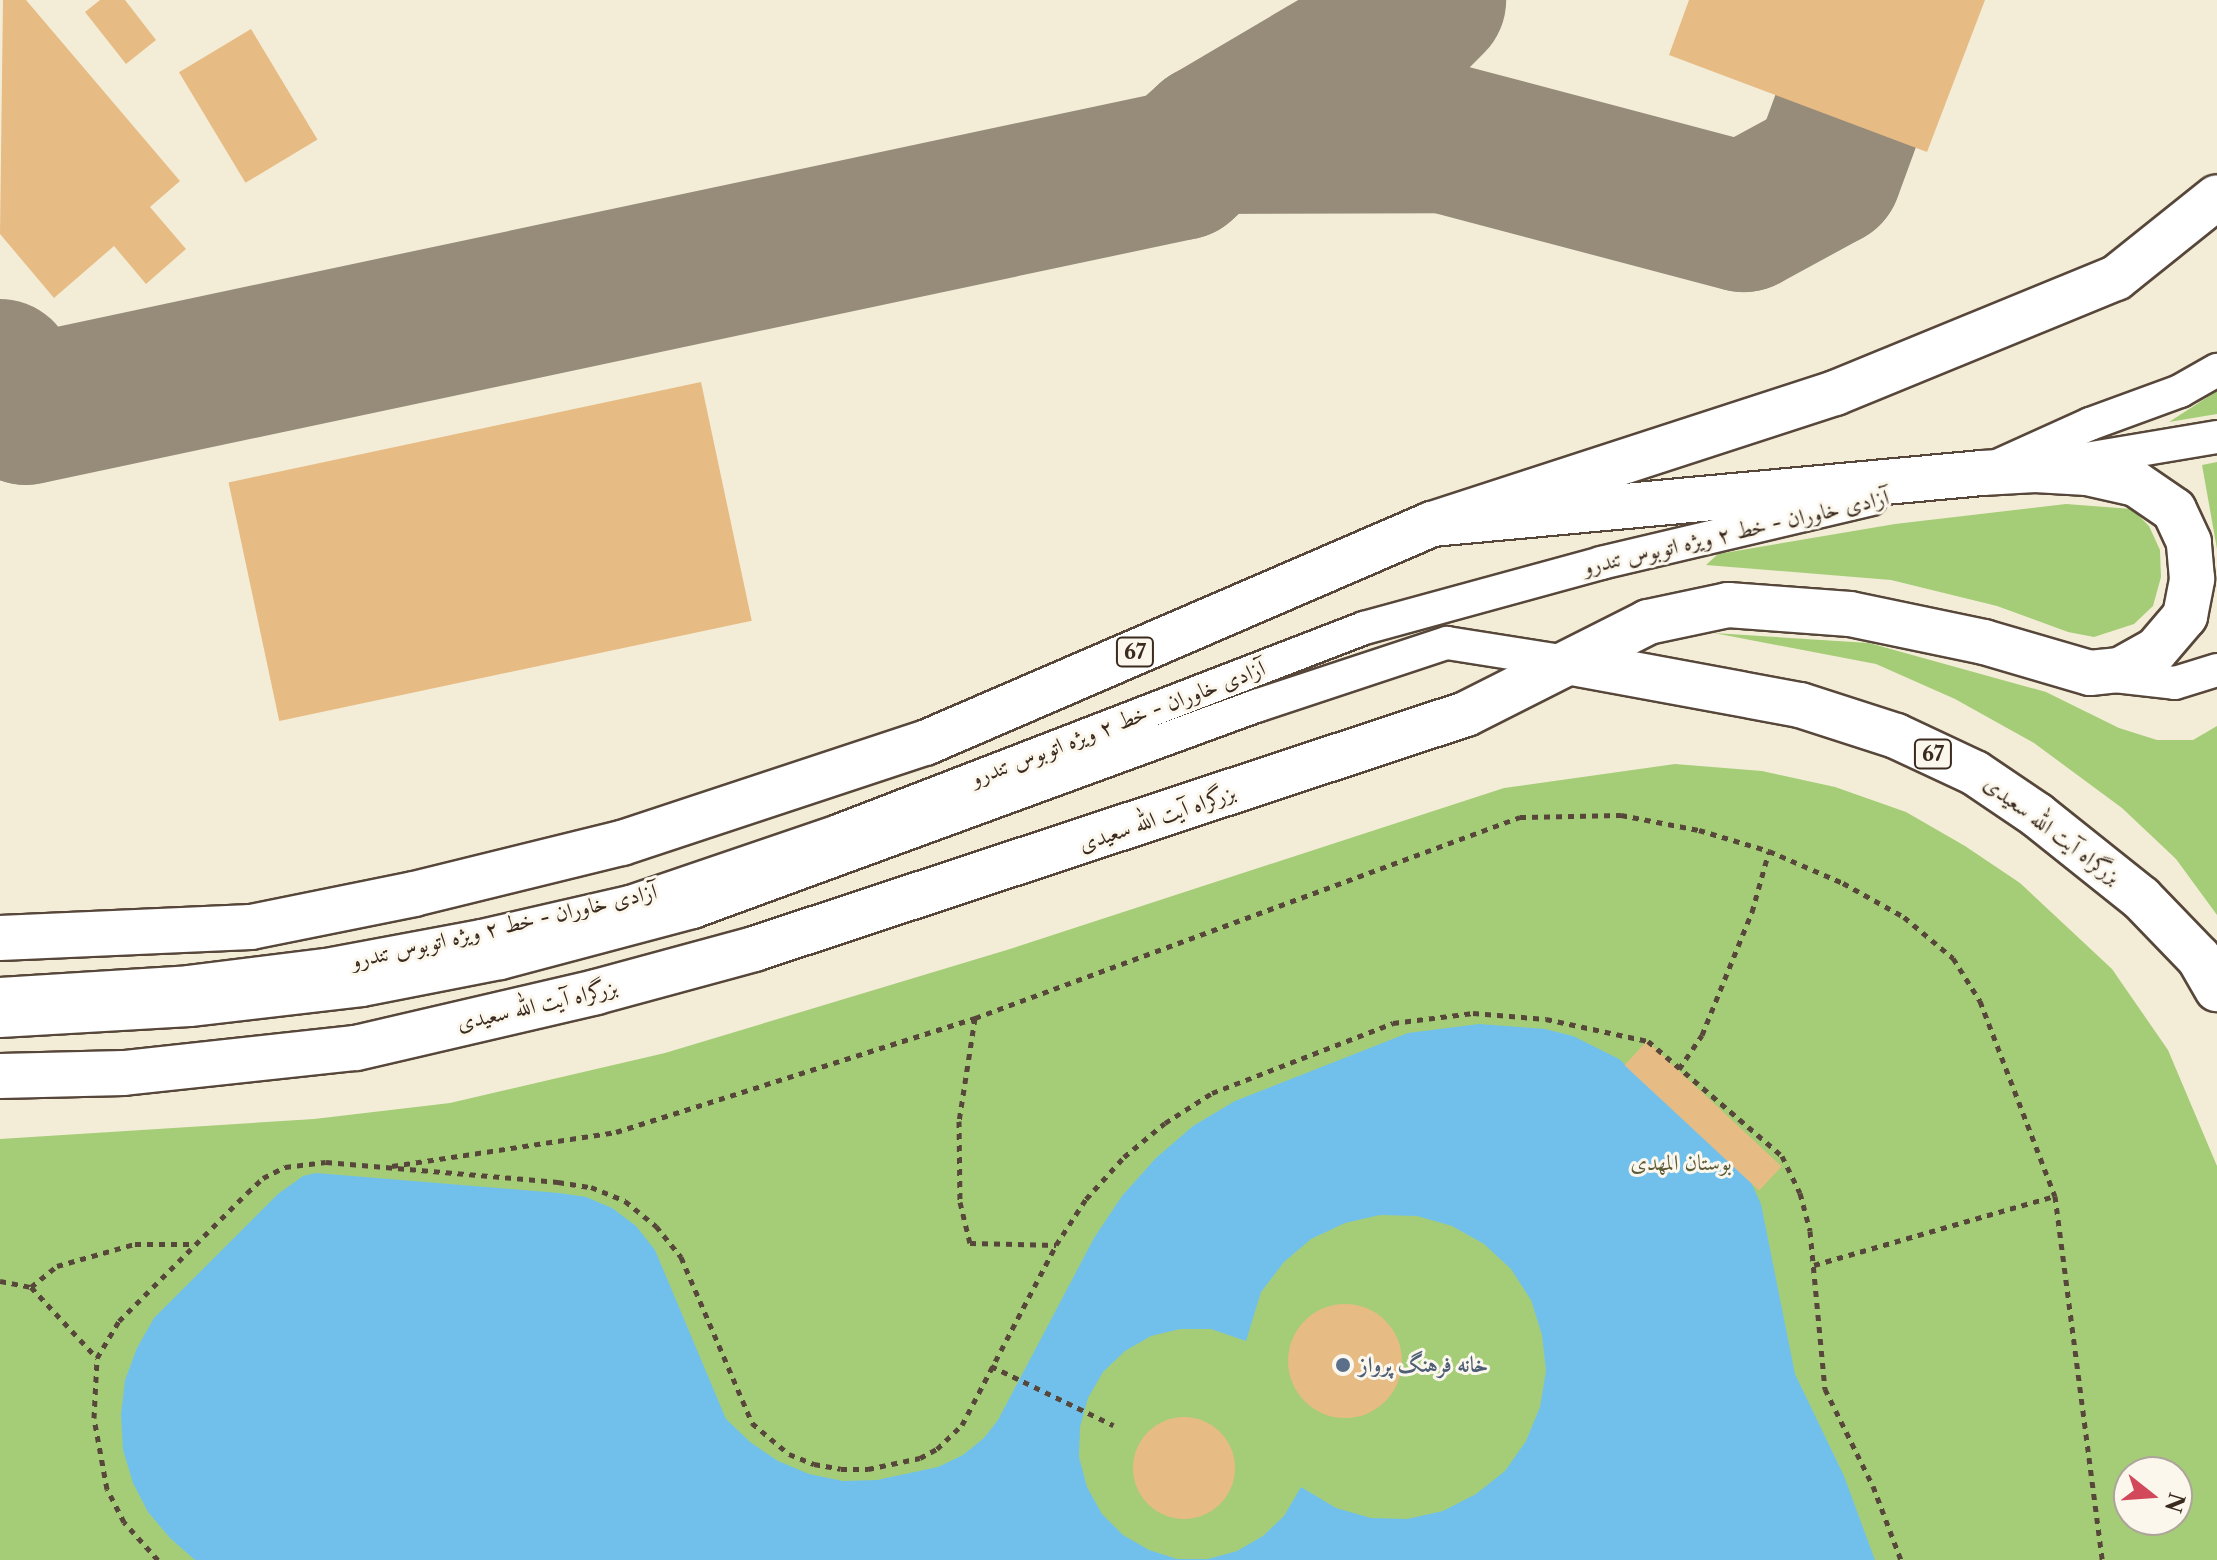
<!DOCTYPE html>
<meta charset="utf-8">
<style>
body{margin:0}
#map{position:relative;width:2217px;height:1560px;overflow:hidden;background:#f3edd7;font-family:"Libre Caslon Text",Amiri,serif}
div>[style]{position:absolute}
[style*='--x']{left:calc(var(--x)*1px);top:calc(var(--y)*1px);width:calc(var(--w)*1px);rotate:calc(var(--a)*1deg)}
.green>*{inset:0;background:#a5cd78}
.water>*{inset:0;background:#71c0ec}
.taxiway>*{height:150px;margin:-75px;padding:0 75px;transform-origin:75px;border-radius:75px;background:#978c7a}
.building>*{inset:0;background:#e7bb84;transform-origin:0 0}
.round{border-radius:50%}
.path>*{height:5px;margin-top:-2.5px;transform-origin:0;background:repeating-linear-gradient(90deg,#57473a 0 6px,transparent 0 12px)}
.roads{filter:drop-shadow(2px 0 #57473a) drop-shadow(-2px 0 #57473a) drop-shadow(0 2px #57473a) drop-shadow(0 -2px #57473a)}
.lane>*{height:32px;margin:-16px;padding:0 16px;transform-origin:16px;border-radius:16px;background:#fff}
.highway>*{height:44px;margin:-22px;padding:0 22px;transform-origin:22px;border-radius:22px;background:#fff}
.dots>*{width:22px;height:22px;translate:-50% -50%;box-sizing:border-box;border:4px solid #fbf7ec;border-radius:50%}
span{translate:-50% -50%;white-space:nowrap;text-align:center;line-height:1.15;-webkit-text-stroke:6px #fbf7ec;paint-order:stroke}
.shield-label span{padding:2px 6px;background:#fbf7ec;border:2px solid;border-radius:6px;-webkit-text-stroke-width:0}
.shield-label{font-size:20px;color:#3b2a1e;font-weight:700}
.street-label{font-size:22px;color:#3b2a1e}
.park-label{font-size:22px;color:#5b5b39}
.service-label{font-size:22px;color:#4e5e75;font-weight:700}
.left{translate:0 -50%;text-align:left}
.north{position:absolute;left:2113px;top:1456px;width:80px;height:80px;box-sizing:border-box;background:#fbf7ec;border:2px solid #aea59a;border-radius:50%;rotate:107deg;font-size:22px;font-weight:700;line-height:32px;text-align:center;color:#3b2a1e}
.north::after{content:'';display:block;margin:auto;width:28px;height:36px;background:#d1495b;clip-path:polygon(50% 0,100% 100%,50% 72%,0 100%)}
</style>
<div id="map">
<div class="green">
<i style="clip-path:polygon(2217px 391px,2217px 414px,2169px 422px)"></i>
<i style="clip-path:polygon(2217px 462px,2217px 549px,2202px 465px)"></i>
<i style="clip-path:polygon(2066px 504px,2132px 509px,2149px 526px,2160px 550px,2161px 577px,2153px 606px,2134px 624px,2094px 637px,2068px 632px,1997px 606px,1891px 580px,1706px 565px,1718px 554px,1895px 524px)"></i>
<i style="clip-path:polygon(1714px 633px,1869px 643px,2046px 692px,2119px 728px,2157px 740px,2193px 740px,2217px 726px,2217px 915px,2176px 859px,2122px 808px,2034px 743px,1955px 699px,1876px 664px)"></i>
<i style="clip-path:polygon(evenodd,1675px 764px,1762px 771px,1835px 787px,1906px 812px,1965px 846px,2020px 883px,2112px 969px,2168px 1050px,2217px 1166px,2217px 1560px,0 1560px,0 1139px,314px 1119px,450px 1103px,665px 1053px,1010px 949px,1504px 788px,1675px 764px,2129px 1472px,2177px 1472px,2177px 1520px,2129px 1520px,2129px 1472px)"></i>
</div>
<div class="water">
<i style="clip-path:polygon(evenodd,1479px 1024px,1545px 1029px,1573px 1036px,1619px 1059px,1750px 1180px,1761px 1204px,1795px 1374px,1844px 1476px,1875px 1560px,195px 1560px,170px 1538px,148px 1512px,133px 1483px,123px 1450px,121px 1415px,125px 1380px,137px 1348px,154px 1318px,278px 1194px,303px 1176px,316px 1173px,559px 1193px,586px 1197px,612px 1208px,636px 1226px,655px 1250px,726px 1419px,750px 1442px,778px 1461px,809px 1474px,843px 1481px,877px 1480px,938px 1467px,963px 1455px,984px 1438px,998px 1420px,1094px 1238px,1122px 1196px,1156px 1158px,1193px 1126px,1235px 1101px,1408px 1033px,1479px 1024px,1380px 1215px,1417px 1216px,1452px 1226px,1484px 1244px,1511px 1269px,1531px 1300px,1542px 1335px,1546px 1371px,1540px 1407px,1526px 1441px,1505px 1471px,1476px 1494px,1443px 1511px,1407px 1519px,1371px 1518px,1336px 1508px,1301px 1487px,1284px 1516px,1263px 1536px,1237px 1551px,1208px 1559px,1177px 1559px,1149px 1550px,1123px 1535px,1102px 1514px,1087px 1487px,1079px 1457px,1080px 1427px,1088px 1398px,1103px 1372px,1125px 1351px,1151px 1336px,1180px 1329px,1211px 1329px,1246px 1341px,1261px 1292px,1284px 1262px,1311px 1239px,1345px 1223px,1380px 1215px)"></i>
</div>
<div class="taxiway">
<i style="--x:1210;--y:139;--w:234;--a:-0.2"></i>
<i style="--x:1444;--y:138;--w:310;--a:14.8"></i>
<i style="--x:1744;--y:217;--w:94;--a:-28.5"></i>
<i style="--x:1827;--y:172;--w:183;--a:-69.9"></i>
<i style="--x:0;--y:374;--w:44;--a:54.2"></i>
<i style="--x:26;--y:410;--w:1181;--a:-11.98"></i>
<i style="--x:1181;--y:165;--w:39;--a:-42"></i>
<i style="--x:1210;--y:139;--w:232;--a:-30.5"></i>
<i style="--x:1410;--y:21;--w:30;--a:-45"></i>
</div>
<div class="building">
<i style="clip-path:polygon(3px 0,26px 0,180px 181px,150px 207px,186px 249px,146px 284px,114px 246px,54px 298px,0 234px)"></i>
<i style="clip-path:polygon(100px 0,125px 0,156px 40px,126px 64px,85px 12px)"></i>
<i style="clip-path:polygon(1689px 0,1985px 0,1927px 152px,1669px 55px)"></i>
<i style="left:251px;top:29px;width:129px;height:84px;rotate:59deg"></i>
<i style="left:701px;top:382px;width:244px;height:483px;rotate:78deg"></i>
<i style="left:1647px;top:1041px;width:184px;height:33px;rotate:43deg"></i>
<i class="round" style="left:1288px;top:1304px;width:114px;height:114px"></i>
<i class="round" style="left:1133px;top:1417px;width:102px;height:102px"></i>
</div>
<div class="path">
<i style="--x:975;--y:1018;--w:104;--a:98.8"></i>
<i style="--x:959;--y:1121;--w:81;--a:89.3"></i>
<i style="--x:960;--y:1202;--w:42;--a:76.3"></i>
<i style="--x:970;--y:1243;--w:86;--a:1.3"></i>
<i style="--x:1679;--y:1069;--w:41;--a:-55.9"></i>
<i style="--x:1702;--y:1035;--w:133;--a:-67.9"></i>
<i style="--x:1752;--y:912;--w:63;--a:-74.4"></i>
<i style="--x:392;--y:1166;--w:227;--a:-8.6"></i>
<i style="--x:616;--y:1132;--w:377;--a:-17.6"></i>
<i style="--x:975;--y:1018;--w:581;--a:-20.24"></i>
<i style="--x:1520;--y:817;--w:101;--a:-1.1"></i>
<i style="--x:1621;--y:815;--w:79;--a:10.9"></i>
<i style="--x:1699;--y:830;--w:73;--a:16.7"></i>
<i style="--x:1769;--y:851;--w:81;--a:23.4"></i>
<i style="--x:1843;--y:883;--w:70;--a:29.1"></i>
<i style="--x:1904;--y:917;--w:64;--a:39.9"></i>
<i style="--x:1953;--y:958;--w:51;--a:57.9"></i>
<i style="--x:1980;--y:1001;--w:209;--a:69"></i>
<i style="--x:2055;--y:1196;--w:367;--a:82.6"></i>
<i style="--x:1814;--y:1265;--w:251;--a:-16"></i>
<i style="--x:0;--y:1281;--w:32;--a:11"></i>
<i style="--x:31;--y:1287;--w:97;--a:47.1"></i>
<i style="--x:31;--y:1287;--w:33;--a:-39"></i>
<i style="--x:57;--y:1266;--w:81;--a:-15.8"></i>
<i style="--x:135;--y:1244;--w:60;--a:0"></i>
<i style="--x:991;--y:1366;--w:136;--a:25.8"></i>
<i style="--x:158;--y:1560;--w:51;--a:-131.8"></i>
<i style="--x:124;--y:1522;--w:37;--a:-117"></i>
<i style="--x:107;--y:1489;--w:72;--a:-100.4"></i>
<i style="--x:94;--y:1418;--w:60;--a:-87.1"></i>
<i style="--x:97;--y:1358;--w:43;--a:-59.3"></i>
<i style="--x:119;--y:1321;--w:181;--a:-45"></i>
<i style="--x:247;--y:1193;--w:22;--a:-43"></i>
<i style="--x:263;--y:1178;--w:25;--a:-27"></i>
<i style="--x:285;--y:1167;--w:41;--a:-7"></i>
<i style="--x:326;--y:1162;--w:233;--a:4.9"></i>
<i style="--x:558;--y:1182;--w:33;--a:9"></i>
<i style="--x:591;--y:1187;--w:37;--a:22"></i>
<i style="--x:625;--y:1201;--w:40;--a:39"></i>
<i style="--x:656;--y:1226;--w:40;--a:51"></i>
<i style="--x:681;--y:1257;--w:181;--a:66.8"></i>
<i style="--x:752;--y:1423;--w:48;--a:40"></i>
<i style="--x:789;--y:1454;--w:27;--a:22"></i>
<i style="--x:814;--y:1464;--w:27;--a:10"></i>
<i style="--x:841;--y:1469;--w:27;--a:0"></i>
<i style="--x:868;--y:1469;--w:53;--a:-11.9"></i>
<i style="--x:920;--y:1458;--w:19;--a:-28"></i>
<i style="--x:937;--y:1449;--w:35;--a:-44"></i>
<i style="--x:962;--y:1425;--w:203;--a:-62.4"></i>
<i style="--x:1056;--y:1245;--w:55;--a:-56.9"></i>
<i style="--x:1086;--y:1199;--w:57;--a:-47.9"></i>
<i style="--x:1124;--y:1157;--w:53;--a:-39.7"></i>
<i style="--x:1165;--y:1123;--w:56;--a:-32.6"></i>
<i style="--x:1212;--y:1093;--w:194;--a:-21.1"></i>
<i style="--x:1393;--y:1023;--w:81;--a:-7.1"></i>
<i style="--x:1473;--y:1013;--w:73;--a:4.7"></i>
<i style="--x:1546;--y:1019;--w:104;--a:12.2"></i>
<i style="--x:1648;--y:1041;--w:177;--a:40.6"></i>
<i style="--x:1782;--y:1156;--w:41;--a:64.1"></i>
<i style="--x:1800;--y:1193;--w:39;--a:75"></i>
<i style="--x:1810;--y:1231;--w:159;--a:84.6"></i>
<i style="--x:1825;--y:1389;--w:108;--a:63.7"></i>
<i style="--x:1873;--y:1486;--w:79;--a:69.3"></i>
</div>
<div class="roads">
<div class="lane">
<i style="--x:2068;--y:462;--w:151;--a:-9.5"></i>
<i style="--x:1997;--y:466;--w:102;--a:-24.3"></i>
<i style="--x:2090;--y:424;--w:96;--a:-20.1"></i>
<i style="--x:2180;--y:391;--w:43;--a:-29.6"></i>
<i style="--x:2106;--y:675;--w:69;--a:6.6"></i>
<i style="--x:2175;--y:683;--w:44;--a:-17.2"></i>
<i style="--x:0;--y:994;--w:189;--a:-3.6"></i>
<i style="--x:189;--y:982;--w:138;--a:-7.1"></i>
<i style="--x:326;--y:965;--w:158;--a:-10.6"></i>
<i style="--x:481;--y:936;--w:153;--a:-12.9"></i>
<i style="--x:630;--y:902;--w:220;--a:-18.8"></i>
<i style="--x:838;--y:831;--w:564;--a:-21.1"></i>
<i style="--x:1364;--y:628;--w:246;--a:-15.3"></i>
<i style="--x:1601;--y:563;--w:277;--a:-13.3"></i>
<i style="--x:0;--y:1021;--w:190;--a:-3.3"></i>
<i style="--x:190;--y:1010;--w:173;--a:-6.6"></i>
<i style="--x:362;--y:990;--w:142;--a:-11"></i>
<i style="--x:501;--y:963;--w:199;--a:-14.9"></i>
<i style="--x:693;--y:912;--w:600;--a:-20.1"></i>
<i style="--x:1256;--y:706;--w:201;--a:-18.3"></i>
<i style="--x:1447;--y:643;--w:128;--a:9"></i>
</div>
<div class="highway">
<i style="--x:1573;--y:663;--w:231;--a:10.5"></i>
<i style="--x:1800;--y:705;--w:101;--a:17.9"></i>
<i style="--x:1896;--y:736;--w:87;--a:25.1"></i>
<i style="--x:1975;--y:773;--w:75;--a:34.1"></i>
<i style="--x:2037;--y:815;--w:133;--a:38.6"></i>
<i style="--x:2141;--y:898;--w:83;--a:46"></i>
<i style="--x:2199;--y:958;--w:36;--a:60"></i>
<i style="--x:0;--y:938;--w:251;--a:-2.5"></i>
<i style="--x:251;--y:927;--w:166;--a:-11.4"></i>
<i style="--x:414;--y:894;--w:214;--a:-13.8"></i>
<i style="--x:622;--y:843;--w:319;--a:-18.3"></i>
<i style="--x:925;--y:743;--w:552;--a:-23.36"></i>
<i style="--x:1432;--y:524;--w:424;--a:-18"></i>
<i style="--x:1835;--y:393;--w:304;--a:-22.3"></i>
<i style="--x:2116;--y:278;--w:129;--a:-38.7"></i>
<i style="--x:0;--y:1076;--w:124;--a:-1.4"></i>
<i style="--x:124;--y:1073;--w:233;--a:-6.2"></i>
<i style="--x:356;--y:1048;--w:246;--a:-13.1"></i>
<i style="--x:596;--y:992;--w:164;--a:-15.2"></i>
<i style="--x:754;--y:949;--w:750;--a:-18.27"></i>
<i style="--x:1466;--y:714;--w:204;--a:-26.8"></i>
<i style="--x:1648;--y:622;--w:82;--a:-12"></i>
<i style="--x:1728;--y:605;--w:122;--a:4.2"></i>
<i style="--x:1850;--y:614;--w:137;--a:11.8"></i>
<i style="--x:1984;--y:642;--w:110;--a:16.3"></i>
<i style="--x:2090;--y:673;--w:30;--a:-6"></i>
<i style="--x:2120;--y:670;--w:41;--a:-29.1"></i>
<i style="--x:2156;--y:650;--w:45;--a:-49.5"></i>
<i style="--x:2185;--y:616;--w:38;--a:-79"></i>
<i style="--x:2192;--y:579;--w:37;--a:-95"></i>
<i style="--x:2189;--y:542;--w:35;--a:-115"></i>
<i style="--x:2174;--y:510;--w:46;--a:-145.6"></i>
<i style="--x:2136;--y:484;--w:50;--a:-167.3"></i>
<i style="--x:2087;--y:473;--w:52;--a:-176.7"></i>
<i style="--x:2035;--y:470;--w:53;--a:176.8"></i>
<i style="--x:1982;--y:473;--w:552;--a:174.7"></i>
</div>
</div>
<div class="dots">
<i style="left:1343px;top:1365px;background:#5c6f8a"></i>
</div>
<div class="shield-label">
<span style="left:1135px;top:652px">67</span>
<span style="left:1933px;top:754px">67</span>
</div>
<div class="street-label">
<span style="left:1736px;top:532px;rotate:-13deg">آزادی خاوران - خط ۲ ویژه اتوبوس تندرو</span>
<span style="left:1118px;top:723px;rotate:-21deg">آزادی خاوران - خط ۲ ویژه اتوبوس تندرو</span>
<span style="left:1157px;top:818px;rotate:-19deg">بزرگراه آیت الله سعیدی</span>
<span style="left:2052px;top:830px;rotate:37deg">بزرگراه آیت الله سعیدی</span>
<span style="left:504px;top:926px;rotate:-13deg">آزادی خاوران - خط ۲ ویژه اتوبوس تندرو</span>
<span style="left:537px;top:1005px;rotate:-13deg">بزرگراه آیت الله سعیدی</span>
</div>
<div class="park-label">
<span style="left:1681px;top:1163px">بوستان المهدی</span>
</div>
<div class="service-label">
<span class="left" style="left:1359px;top:1365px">خانه فرهنگ پرواز</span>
</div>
<div class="north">N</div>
</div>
